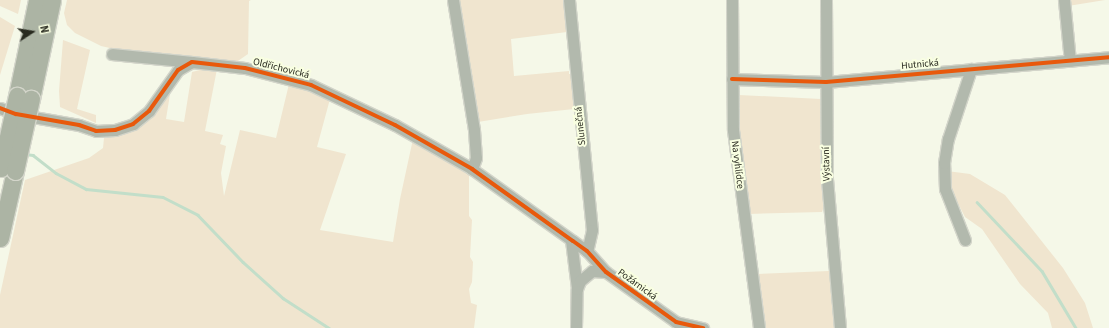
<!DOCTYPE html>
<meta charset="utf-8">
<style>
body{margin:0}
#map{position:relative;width:1109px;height:328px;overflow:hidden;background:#f5f8e8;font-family:"Source Sans 3",sans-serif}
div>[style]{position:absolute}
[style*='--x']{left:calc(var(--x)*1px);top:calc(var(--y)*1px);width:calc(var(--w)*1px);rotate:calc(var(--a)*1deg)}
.green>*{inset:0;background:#f0e5cf}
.stream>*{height:2.5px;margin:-1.25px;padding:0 1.25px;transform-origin:1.25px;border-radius:1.25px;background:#c2dec9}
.roads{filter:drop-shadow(1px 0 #d3d5ca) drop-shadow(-1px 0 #d3d5ca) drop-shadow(0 1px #d3d5ca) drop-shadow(0 -1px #d3d5ca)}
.minor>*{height:11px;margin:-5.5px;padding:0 5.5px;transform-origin:5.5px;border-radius:5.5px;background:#b2b9ad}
.highway>*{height:17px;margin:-8.5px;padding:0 8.5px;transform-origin:8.5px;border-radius:8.5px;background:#acb4a4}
.bridges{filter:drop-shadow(1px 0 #d3d5ca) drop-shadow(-1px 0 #d3d5ca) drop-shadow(0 1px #d3d5ca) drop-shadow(0 -1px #d3d5ca)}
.highway-bridge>*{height:17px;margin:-8.5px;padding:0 8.5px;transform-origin:8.5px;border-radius:8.5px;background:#acb4a4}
.cycleway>*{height:4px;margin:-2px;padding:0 2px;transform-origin:2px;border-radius:2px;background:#e8590c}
span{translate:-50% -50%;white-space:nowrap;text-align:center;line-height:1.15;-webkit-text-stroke:4px #f9ffe1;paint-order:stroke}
.street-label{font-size:10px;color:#282a1f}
.north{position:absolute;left:12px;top:12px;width:40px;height:40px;-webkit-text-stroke:3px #f9ffe1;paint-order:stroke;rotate:78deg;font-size:11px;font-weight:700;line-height:16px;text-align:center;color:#282a1f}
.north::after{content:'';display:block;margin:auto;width:14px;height:18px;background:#282a1f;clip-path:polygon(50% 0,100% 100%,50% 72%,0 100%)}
</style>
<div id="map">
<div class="green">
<i style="clip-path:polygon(0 0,21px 0,18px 14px,0 6px)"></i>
<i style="clip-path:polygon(67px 0,251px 0,249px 1px,248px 54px,235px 63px,123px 51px,101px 46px,75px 33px,67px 25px,64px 13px)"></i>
<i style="clip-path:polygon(459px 0,565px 0,567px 32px,511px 39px,514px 76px,569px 71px,569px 74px,571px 74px,574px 109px,527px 114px,478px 122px)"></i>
<i style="clip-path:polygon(1068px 0,1105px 0,1068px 6px)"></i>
<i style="clip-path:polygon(0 17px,15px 26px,0 75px)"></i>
<i style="clip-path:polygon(63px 40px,90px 50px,77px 109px,96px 115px,96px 123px,60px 107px,59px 91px)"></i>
<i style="clip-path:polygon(208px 68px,212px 70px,217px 69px,205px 131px,223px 135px,220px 144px,226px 146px,221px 173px,224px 196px,240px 130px,276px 138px,289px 84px,310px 89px,330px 99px,317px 147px,346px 154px,320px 230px,393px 242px,400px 199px,413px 139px,465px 169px,469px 174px,469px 216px,472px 220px,470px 257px,473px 262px,472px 282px,469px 289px,471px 303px,477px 305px,474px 328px,0 328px,0 295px,25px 180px,89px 158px,103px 148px,104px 138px,124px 134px,138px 127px,151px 115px,171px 88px,166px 119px,184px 122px,192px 72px)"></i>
<i style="clip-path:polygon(739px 95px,821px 99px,820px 175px,824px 206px,822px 212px,748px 214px,739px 136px)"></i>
<i style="clip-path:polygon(947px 171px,970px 174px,1005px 195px,1063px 268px,1085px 303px,1093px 328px,1052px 328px,1048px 313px,1020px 284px,982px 229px,965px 217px,950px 188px)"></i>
<i style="clip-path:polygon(829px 271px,835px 328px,764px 328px,756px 274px)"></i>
</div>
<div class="stream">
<i style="--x:24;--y:154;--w:9;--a:6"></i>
<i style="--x:33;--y:155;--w:29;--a:38"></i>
<i style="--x:56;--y:173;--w:34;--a:28"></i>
<i style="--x:86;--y:189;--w:77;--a:5.9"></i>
<i style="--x:163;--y:197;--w:39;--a:27"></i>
<i style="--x:198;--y:215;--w:65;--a:46.2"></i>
<i style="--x:243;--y:262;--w:54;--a:42"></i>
<i style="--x:283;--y:298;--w:55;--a:33.1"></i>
<i style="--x:977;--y:202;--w:95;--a:46.7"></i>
<i style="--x:1042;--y:271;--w:66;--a:59.2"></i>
</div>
<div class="roads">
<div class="minor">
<i style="--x:453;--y:0;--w:132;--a:80.8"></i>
<i style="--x:474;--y:130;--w:28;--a:86"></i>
<i style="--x:476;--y:158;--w:12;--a:110"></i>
<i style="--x:569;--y:0;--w:231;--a:84.3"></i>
<i style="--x:592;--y:230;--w:22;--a:103"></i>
<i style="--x:732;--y:0;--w:130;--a:89.6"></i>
<i style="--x:733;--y:130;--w:200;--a:82.5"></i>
<i style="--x:826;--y:0;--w:179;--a:89.7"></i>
<i style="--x:827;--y:179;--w:150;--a:85"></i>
<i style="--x:1064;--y:0;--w:61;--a:84.4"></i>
<i style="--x:112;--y:54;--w:80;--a:5.7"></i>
<i style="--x:732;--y:79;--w:94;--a:1.8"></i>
<i style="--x:826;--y:82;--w:284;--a:-5"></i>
<i style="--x:0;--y:108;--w:17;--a:21"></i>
<i style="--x:16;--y:114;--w:64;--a:9.9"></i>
<i style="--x:79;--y:125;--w:18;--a:19"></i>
<i style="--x:96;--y:131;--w:19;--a:-3"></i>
<i style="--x:115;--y:130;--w:19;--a:-18"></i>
<i style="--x:133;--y:124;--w:21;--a:-39"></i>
<i style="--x:149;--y:111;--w:50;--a:-54.7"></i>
<i style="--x:178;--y:70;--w:16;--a:-30"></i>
<i style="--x:192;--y:62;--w:53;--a:6.5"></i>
<i style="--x:245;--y:68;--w:68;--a:14.4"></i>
<i style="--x:311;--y:85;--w:93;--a:25.5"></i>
<i style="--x:395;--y:125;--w:89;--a:29.7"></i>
<i style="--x:472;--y:169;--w:124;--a:35.5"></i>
<i style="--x:573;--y:241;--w:17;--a:36"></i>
<i style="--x:587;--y:251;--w:28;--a:48"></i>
<i style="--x:606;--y:272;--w:86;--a:35.5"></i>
<i style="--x:676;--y:322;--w:28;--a:13"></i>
<i style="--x:571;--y:240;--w:48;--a:82.9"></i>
<i style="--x:965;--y:240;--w:55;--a:-111.4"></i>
<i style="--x:945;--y:189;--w:26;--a:-92"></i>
<i style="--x:944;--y:163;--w:24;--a:-81"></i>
<i style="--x:948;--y:139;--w:74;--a:-71.8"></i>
<i style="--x:576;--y:328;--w:39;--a:-89"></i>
<i style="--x:577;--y:289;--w:9;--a:-69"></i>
<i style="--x:580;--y:281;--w:16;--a:-40"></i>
<i style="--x:592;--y:271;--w:14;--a:4"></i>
</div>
<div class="highway">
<i style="--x:17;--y:96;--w:98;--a:-78.2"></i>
<i style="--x:31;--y:99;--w:101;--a:-78"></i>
<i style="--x:0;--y:238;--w:69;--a:-77.4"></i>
</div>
</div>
<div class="bridges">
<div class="highway-bridge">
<i style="--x:1;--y:168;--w:74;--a:-77.5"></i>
<i style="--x:15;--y:171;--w:74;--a:-77.5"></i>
</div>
</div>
<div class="cycleway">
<i style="--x:732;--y:79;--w:94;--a:1.8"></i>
<i style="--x:826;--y:82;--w:284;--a:-5"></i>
<i style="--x:0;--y:108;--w:17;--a:21"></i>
<i style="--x:16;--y:114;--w:64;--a:9.9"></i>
<i style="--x:79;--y:125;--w:18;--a:19"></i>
<i style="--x:96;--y:131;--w:19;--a:-3"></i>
<i style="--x:115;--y:130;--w:19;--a:-18"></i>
<i style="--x:133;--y:124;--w:21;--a:-39"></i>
<i style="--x:149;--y:111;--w:50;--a:-54.7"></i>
<i style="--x:178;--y:70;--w:16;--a:-30"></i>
<i style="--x:192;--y:62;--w:53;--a:6.5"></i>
<i style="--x:245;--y:68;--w:68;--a:14.4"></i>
<i style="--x:311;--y:85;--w:93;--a:25.5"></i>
<i style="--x:395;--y:125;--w:89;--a:29.7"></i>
<i style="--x:472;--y:169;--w:124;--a:35.5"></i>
<i style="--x:573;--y:241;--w:17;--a:36"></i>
<i style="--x:587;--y:251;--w:28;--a:48"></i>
<i style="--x:606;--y:272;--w:86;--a:35.5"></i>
<i style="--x:676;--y:322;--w:28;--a:13"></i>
</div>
<div class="street-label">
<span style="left:920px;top:65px;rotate:-5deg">Hutnická</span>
<span style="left:281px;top:69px;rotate:14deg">Oldřichovická</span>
<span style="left:581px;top:126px;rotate:-96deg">Slunečná</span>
<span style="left:827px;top:164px;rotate:-91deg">Výstavní</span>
<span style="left:737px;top:165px;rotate:83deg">Na vyhlídce</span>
<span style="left:637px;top:285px;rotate:36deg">Požárnická</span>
</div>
<div class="north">N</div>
</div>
